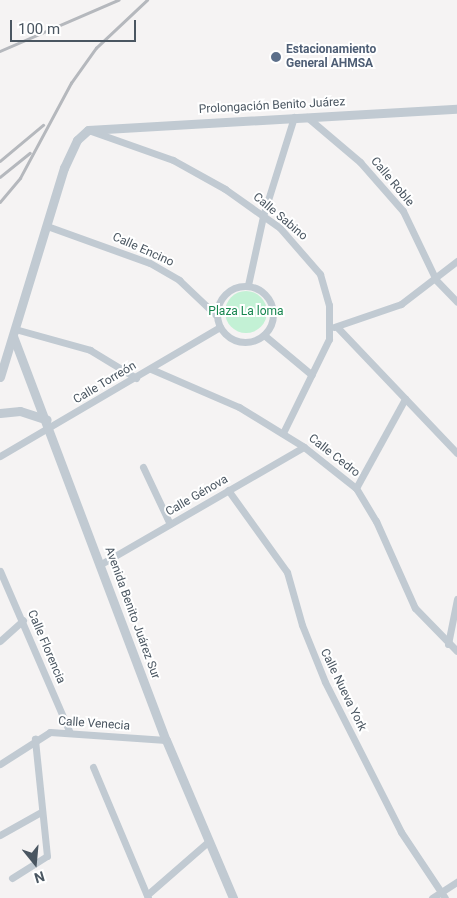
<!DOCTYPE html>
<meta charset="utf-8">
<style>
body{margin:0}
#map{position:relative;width:457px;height:898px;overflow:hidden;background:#f5f3f3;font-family:Roboto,sans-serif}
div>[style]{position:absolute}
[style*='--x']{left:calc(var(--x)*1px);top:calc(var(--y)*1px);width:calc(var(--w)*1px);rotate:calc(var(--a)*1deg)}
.green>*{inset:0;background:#c3f1d5}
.round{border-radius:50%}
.minor>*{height:7px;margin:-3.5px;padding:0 3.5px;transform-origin:3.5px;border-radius:3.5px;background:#c1cad2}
.minor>.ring{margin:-3.5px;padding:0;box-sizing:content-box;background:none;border:7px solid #c1cad2;border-radius:50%}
.tertiary>*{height:9px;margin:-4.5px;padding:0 4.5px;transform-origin:4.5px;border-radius:4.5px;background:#c1cad2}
.rail>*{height:2.5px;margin:-1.25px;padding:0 1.25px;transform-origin:1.25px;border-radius:1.25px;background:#b5b8bd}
.dots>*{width:14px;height:14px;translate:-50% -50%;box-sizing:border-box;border:2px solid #fff;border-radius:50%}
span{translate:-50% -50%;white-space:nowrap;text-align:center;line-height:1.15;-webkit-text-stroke:4px #fff;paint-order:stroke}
.service-label{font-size:12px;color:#4e5e75;font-weight:700}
.left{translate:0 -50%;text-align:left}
.street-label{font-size:12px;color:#4a5661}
.park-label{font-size:12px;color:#17864f}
.north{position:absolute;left:10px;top:838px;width:50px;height:50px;-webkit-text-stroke:4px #fff;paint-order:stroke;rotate:163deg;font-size:14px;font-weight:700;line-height:20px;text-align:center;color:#4a5661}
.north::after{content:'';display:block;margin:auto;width:18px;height:22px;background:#4a5661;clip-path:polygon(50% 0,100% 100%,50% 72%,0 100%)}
.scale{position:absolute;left:10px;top:20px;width:126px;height:22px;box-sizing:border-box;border:2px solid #4a5661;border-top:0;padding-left:6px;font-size:15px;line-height:18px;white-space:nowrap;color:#4a5661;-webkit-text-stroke:4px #fff;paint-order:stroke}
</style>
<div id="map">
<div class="green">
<i class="round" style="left:225px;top:291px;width:42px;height:42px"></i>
</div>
<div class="minor">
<i style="--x:307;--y:117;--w:70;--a:40.3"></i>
<i style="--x:360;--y:162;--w:65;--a:48.7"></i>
<i style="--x:403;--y:211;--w:76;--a:64.4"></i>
<i style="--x:436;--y:280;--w:30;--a:46"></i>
<i style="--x:91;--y:131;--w:87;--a:19.5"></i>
<i style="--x:173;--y:160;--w:60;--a:29.1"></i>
<i style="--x:225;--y:189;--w:67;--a:35.3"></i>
<i style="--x:280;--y:228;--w:61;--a:49"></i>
<i style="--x:320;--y:274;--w:32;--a:74"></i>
<i style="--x:329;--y:305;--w:34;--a:90"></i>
<i style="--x:329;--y:339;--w:105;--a:116.1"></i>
<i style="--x:47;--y:226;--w:109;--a:19.8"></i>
<i style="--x:150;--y:263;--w:34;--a:30"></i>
<i style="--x:179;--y:280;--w:52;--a:43.5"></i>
<i style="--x:248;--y:285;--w:71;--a:-77.7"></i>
<i style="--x:263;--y:216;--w:104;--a:-72.6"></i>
<i class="ring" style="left:217px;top:286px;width:49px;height:49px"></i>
<i style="--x:334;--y:327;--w:71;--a:-18.9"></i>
<i style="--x:401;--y:304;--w:71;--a:-37.5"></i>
<i style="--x:337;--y:327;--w:174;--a:46.4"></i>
<i style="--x:15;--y:329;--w:78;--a:15.6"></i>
<i style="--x:90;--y:350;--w:54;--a:31.3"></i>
<i style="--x:264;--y:335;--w:62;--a:39.8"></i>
<i style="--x:151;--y:369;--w:96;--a:23.4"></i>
<i style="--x:239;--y:407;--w:76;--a:31.6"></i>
<i style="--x:304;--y:447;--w:66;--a:38.3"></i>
<i style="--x:356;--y:488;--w:39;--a:59"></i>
<i style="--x:376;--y:521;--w:95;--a:65.9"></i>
<i style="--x:415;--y:608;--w:60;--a:45.7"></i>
<i style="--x:0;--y:456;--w:255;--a:-30.4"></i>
<i style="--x:143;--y:467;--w:63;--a:64.7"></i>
<i style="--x:356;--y:488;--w:102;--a:-61.2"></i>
<i style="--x:228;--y:490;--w:101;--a:54.3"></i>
<i style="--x:287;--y:572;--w:55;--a:74.2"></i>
<i style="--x:302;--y:625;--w:61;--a:68"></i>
<i style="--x:325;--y:682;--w:168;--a:63.1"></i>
<i style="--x:401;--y:832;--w:79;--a:56.3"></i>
<i style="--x:101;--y:564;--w:234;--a:-30"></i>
<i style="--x:0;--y:571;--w:176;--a:66.6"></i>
<i style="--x:0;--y:641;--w:31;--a:-42"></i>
<i style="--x:448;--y:644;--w:46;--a:-78.7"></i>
<i style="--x:0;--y:764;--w:59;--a:-32.6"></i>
<i style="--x:50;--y:732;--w:116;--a:3.9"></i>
<i style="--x:93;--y:767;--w:142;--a:67.2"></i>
<i style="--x:0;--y:835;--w:47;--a:-29.3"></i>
<i style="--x:12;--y:878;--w:41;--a:-32.2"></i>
<i style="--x:47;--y:856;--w:118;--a:-95.9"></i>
<i style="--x:147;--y:895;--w:82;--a:-41.1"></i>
<i style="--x:432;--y:898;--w:30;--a:-33"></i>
</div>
<div class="tertiary">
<i style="--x:13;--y:336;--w:432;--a:69.3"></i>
<i style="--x:166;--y:740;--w:172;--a:67"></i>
<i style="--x:0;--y:377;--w:219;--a:-73"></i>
<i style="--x:64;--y:168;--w:31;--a:-65"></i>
<i style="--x:77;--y:140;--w:15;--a:-42"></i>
<i style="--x:88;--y:130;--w:370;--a:-3.3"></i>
<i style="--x:0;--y:413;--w:20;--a:-6"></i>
<i style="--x:20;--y:411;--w:28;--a:18"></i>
</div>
<div class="rail">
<i style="--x:0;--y:51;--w:129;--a:-23.4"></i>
<i style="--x:0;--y:161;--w:56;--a:-39.9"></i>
<i style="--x:0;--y:177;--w:38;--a:-39"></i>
<i style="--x:0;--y:202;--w:31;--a:-50"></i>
<i style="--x:20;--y:178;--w:108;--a:-61.8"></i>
<i style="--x:71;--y:83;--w:43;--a:-54.5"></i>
<i style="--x:96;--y:48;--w:70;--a:-43.3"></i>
</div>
<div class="dots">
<i style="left:276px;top:57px;background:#5c6f8a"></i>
</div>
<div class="service-label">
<span class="left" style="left:286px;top:57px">Estacionamiento<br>General AHMSA</span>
</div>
<div class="street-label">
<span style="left:272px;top:106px;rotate:-3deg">Prolongación Benito Juárez</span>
<span style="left:392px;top:182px;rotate:50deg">Calle Roble</span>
<span style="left:280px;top:217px;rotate:40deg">Calle Sabino</span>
<span style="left:143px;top:250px;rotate:24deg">Calle Encino</span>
<span style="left:105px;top:383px;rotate:-31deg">Calle Torreón</span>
<span style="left:334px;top:456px;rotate:38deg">Calle Cedro</span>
<span style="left:197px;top:496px;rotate:-30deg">Calle Génova</span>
<span style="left:132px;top:613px;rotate:70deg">Avenida Benito Juárez Sur</span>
<span style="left:46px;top:647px;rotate:67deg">Calle Florencia</span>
<span style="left:343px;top:690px;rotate:64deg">Calle Nueva York</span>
<span style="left:94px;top:724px;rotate:4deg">Calle Venecia</span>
</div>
<div class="park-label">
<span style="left:246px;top:312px">Plaza La loma</span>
</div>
<div class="north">N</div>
<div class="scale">100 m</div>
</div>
